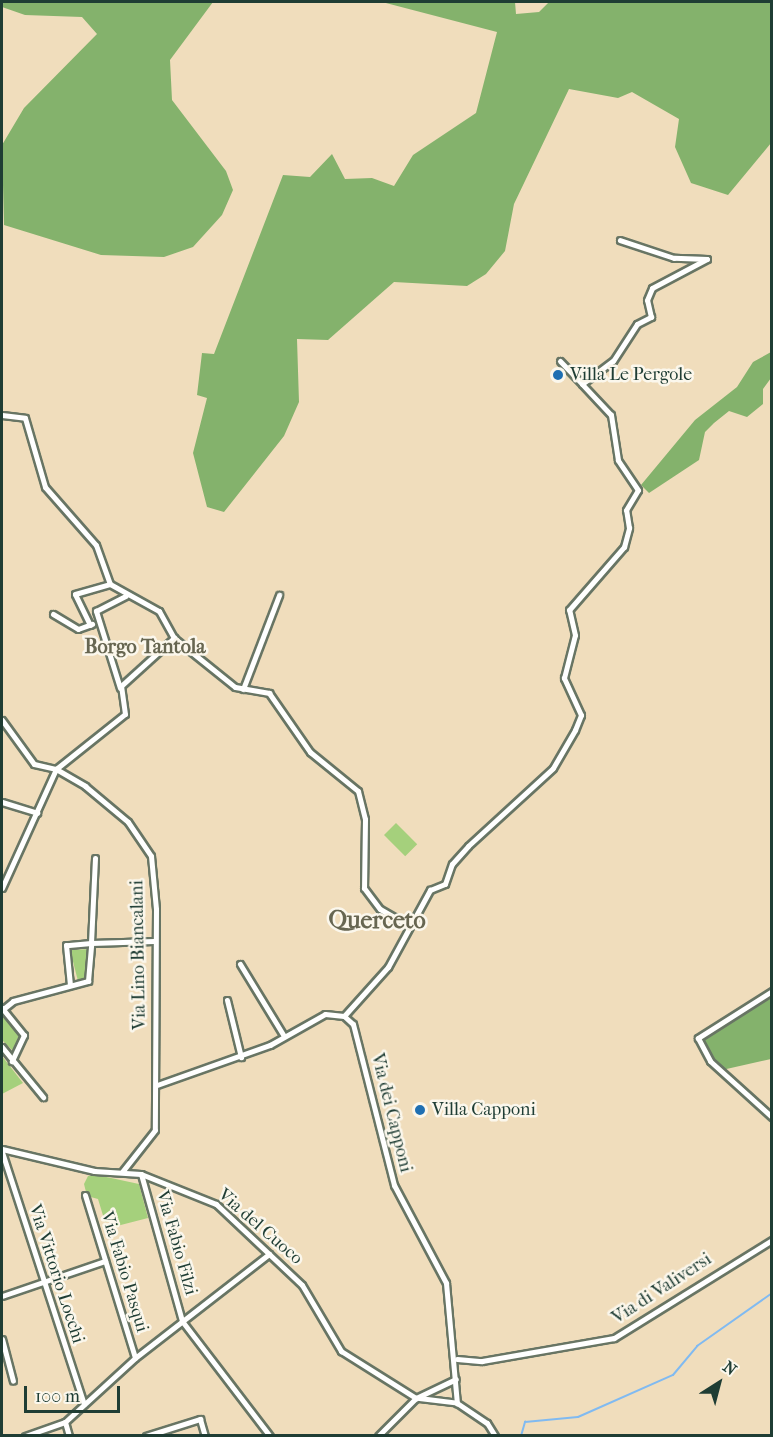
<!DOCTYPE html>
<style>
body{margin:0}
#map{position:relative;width:773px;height:1437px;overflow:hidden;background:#f0ddbc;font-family:"IM FELL French Canon",serif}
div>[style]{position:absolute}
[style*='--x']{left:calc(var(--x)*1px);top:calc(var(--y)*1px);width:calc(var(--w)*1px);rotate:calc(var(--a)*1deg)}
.green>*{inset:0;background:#a5d07c;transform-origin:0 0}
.forest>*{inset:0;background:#84b26c}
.stream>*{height:2px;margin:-1px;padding:0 1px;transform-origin:1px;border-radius:1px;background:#80baf1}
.roads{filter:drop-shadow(2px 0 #687564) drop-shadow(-2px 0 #687564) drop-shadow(0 2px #687564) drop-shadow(0 -2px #687564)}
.street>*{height:5px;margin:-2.5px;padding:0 2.5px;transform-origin:2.5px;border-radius:2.5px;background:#fff}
.dots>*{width:16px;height:16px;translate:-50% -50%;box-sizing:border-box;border:3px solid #fbf7ec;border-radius:50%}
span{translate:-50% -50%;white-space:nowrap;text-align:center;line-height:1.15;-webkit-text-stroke:5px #fbf7ec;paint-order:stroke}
.poi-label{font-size:18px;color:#1f3d34}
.left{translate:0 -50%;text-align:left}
.street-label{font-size:18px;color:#1f3d34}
.neighbourhood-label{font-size:20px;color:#676651;font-weight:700}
.district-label{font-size:24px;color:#676651;font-weight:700}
.frame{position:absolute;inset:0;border:3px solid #1f3d34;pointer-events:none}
.north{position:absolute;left:689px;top:1353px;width:60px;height:60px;-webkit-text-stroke:4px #fbf7ec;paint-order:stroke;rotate:36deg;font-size:16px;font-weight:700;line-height:24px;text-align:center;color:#1f3d34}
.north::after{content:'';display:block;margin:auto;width:21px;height:27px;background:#1f3d34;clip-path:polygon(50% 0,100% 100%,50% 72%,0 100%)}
.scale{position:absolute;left:24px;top:1386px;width:96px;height:27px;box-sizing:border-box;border:3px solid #1f3d34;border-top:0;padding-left:8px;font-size:18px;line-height:21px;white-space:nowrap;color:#1f3d34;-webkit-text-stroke:4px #fbf7ec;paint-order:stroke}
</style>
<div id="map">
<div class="green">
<i style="left:396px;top:823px;width:30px;height:17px;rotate:45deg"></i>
<i style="clip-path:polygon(90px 949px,87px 980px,78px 981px,70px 950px)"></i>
<i style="clip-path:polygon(3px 1015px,19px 1034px,14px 1052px,2px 1040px)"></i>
<i style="clip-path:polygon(2px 1056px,23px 1083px,2px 1094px)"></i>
<i style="clip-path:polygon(97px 1175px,139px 1184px,148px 1218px,113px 1227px,111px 1221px,105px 1222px,98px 1199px,87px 1196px,84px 1184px,88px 1176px)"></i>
</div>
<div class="forest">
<i style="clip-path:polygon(2px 2px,213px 2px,170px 60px,172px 100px,226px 171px,233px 190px,222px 215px,193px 247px,164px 257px,101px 255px,4px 225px,2px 145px,24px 108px,97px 34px,82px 17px,25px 15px,2px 7px)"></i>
<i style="clip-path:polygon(382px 2px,515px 2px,516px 14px,539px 12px,549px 2px,771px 2px,771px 143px,728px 195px,691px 183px,675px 147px,679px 119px,632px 92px,618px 98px,569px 89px,514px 204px,505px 251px,486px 274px,467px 286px,394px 282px,328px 340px,297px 339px,299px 402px,284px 436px,224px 512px,207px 507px,193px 453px,207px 398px,197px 395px,202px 353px,214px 354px,283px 175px,310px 177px,332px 154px,345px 179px,372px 178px,394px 186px,413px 155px,476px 113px,497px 32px)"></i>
<i style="clip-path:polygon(771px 352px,771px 378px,763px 389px,763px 404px,747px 417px,729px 411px,714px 423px,705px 432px,699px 460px,649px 493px,641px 485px,695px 420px,737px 387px,753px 362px)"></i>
<i style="clip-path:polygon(771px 994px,771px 1059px,722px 1070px,701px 1040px)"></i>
</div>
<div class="stream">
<i style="--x:521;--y:1436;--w:15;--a:-74"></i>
<i style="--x:525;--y:1422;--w:53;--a:-5.4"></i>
<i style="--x:578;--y:1417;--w:104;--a:-23.9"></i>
<i style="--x:673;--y:1375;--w:38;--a:-50"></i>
<i style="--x:697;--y:1346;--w:92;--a:-35.2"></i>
</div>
<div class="roads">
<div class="street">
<i style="--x:560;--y:361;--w:32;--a:46"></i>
<i style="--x:582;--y:384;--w:39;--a:-37"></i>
<i style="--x:613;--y:361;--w:44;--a:-57"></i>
<i style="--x:637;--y:324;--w:16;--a:-27"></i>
<i style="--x:651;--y:317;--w:17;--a:-103"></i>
<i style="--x:647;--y:300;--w:13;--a:-67"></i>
<i style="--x:652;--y:288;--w:62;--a:-27.8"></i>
<i style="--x:707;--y:259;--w:33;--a:-178"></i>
<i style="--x:674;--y:258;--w:57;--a:-161.6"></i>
<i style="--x:2;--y:415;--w:23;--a:7"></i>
<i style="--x:25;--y:418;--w:72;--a:73.8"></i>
<i style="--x:45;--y:487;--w:77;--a:48.7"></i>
<i style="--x:96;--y:545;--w:41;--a:70.3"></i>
<i style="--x:110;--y:584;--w:56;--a:28.9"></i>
<i style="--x:159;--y:611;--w:31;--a:61"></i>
<i style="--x:174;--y:638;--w:78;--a:38.8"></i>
<i style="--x:235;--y:687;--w:35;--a:10"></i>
<i style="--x:269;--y:693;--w:72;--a:55.2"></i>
<i style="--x:310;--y:752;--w:62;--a:39.1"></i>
<i style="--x:358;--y:791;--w:29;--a:76"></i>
<i style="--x:365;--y:819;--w:69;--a:90.8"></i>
<i style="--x:364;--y:888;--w:26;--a:53"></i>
<i style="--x:380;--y:909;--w:32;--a:30"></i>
<i style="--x:53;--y:614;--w:29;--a:31"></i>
<i style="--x:78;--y:629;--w:15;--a:-20"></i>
<i style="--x:90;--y:625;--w:34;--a:-116"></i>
<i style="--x:75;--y:594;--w:36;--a:-16"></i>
<i style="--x:120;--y:688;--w:81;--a:-107.3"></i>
<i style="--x:96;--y:611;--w:33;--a:-27"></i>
<i style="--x:243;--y:689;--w:101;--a:-69"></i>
<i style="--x:2;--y:720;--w:54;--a:54"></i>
<i style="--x:34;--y:764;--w:23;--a:13"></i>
<i style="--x:56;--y:769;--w:34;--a:30"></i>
<i style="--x:85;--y:786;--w:56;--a:39.9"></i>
<i style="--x:128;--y:822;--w:41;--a:55.9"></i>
<i style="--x:151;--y:856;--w:53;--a:84.6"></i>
<i style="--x:156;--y:909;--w:221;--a:90.3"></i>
<i style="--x:155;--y:1130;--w:53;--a:128.2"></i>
<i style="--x:2;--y:802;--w:37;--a:17"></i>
<i style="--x:95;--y:858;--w:85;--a:92.7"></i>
<i style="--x:91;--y:943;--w:63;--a:-1.8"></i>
<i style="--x:2;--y:888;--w:131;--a:-65.6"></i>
<i style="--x:56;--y:769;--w:88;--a:-38.6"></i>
<i style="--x:125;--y:714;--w:28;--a:-98"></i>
<i style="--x:121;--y:686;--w:72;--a:-42.2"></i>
<i style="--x:240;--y:964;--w:84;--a:58.6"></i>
<i style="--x:772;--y:991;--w:88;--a:147.6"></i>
<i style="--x:698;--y:1038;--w:26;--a:62"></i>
<i style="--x:710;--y:1061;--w:84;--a:42.1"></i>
<i style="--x:227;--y:1000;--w:59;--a:76.2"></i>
<i style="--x:2;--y:1008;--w:35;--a:51"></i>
<i style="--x:24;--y:1035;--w:29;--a:115"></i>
<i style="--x:2;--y:1010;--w:14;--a:-39"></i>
<i style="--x:13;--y:1001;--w:78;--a:-14.9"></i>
<i style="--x:88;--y:981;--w:38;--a:-85"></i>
<i style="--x:91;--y:943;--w:25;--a:175"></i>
<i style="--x:66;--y:945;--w:40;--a:84.3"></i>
<i style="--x:344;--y:1016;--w:66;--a:-48.1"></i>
<i style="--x:388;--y:967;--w:88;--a:-61.4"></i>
<i style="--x:430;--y:890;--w:16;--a:-22"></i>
<i style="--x:445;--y:884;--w:21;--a:-71"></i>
<i style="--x:452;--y:864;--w:24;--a:-48"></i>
<i style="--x:468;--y:846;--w:115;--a:-42.5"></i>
<i style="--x:553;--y:768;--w:44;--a:-59.9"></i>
<i style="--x:575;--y:730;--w:16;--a:-68"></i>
<i style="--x:581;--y:715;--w:41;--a:-114.7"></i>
<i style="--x:564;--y:678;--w:44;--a:-75.7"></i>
<i style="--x:575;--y:635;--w:26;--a:-103"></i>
<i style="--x:569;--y:610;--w:84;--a:-48.9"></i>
<i style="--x:624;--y:547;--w:20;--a:-75"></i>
<i style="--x:629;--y:528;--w:18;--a:-99"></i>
<i style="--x:626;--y:510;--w:23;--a:-59"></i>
<i style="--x:638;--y:490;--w:36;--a:-124"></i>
<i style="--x:618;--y:460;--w:46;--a:-98.8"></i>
<i style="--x:611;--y:415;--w:42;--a:-133.1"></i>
<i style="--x:2;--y:1047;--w:65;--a:50.6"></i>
<i style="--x:157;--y:1085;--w:120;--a:-19.5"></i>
<i style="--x:270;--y:1045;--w:63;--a:-29.4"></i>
<i style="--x:325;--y:1014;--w:19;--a:6"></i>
<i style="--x:344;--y:1016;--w:12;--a:42"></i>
<i style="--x:353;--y:1024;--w:166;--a:75.7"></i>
<i style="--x:394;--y:1185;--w:111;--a:62"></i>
<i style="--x:446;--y:1283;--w:121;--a:84.8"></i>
<i style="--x:457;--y:1403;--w:36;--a:34"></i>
<i style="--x:487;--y:1423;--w:15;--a:58"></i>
<i style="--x:2;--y:1149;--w:95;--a:13.4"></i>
<i style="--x:94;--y:1171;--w:47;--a:3.7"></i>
<i style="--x:141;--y:1174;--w:81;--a:21.8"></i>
<i style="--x:216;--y:1204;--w:118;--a:43.3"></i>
<i style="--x:302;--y:1285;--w:77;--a:59.4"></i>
<i style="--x:341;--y:1351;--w:89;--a:32.1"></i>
<i style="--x:2;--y:1152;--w:265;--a:72"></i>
<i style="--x:141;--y:1174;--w:153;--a:74.4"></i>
<i style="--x:182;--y:1321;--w:145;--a:52.6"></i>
<i style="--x:85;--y:1195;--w:170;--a:72.9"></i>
<i style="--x:2;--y:1296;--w:109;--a:-18.8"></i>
<i style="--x:2;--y:1339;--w:43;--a:75.3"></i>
<i style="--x:457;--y:1359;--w:25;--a:5"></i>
<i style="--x:482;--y:1361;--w:134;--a:-9.9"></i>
<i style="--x:614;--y:1338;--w:186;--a:-31.8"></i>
<i style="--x:419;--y:1398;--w:38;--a:7"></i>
<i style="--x:65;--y:1422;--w:15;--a:74"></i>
<i style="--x:25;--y:1436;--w:42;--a:-19.3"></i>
<i style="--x:65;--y:1422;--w:95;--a:-42.4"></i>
<i style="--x:135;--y:1358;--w:170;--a:-37.8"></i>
<i style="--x:146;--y:1436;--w:57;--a:-17.5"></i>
<i style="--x:200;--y:1419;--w:18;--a:74"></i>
<i style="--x:378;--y:1436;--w:54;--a:-45"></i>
<i style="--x:416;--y:1398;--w:44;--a:-25.4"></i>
</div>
</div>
<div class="dots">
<i style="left:558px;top:375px;background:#1f6fb2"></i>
<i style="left:420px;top:1110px;background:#1f6fb2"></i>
</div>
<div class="poi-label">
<span class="left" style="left:570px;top:375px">Villa Le Pergole</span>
<span class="left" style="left:432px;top:1110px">Villa Capponi</span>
</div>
<div class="street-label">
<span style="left:139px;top:955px;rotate:-91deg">Via Lino Biancalani</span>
<span style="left:391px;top:1113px;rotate:76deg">Via dei Capponi</span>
<span style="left:260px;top:1227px;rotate:41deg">Via del Cuoco</span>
<span style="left:176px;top:1243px;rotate:74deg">Via Fabio Filzi</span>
<span style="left:124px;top:1272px;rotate:73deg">Via Fabio Pasqui</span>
<span style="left:56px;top:1274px;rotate:72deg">Via Vittorio Locchi</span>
<span style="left:662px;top:1289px;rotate:-33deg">Via di Valiversi</span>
</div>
<div class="neighbourhood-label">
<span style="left:145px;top:646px">Borgo Tantola</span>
</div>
<div class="district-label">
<span style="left:377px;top:921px">Querceto</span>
</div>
<div class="frame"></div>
<div class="north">N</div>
<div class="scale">100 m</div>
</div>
